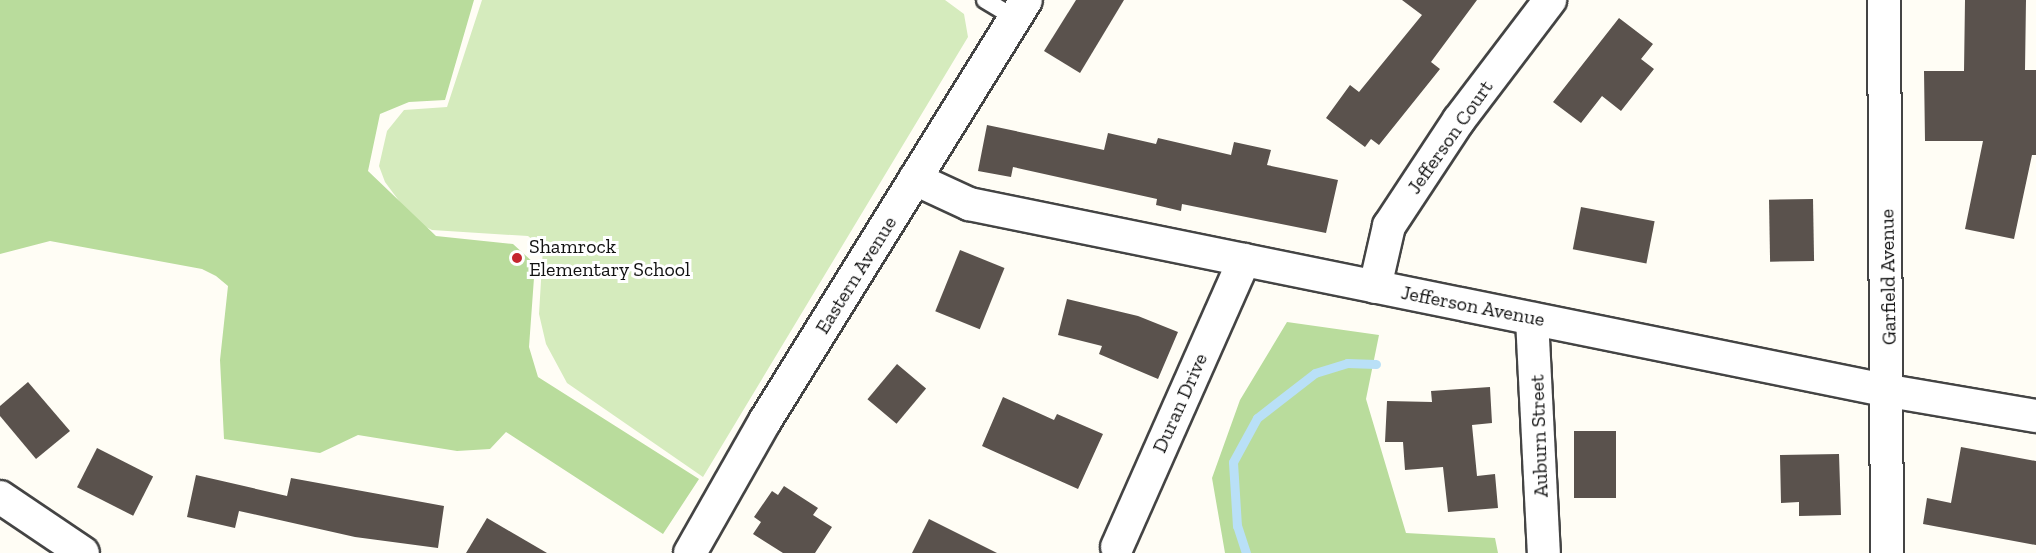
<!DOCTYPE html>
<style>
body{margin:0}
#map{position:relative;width:2036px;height:553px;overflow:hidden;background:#fffdf5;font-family:"Zilla Slab",serif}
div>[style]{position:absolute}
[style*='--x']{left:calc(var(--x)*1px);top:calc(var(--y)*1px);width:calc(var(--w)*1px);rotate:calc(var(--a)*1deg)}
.green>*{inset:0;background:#d5ebbd}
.forest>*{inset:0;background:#b9dc9c}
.stream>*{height:9px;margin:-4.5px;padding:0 4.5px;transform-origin:4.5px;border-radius:4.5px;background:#b9e0f7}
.building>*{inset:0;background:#5a524d;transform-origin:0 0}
.roads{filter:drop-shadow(2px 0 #444) drop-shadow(-2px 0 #444) drop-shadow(0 2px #444) drop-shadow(0 -2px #444)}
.lane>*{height:16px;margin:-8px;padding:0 8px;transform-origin:8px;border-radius:8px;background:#fff}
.street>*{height:32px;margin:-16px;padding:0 16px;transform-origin:16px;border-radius:16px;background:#fff}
.dots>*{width:16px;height:16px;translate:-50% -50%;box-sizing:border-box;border:3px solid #fff;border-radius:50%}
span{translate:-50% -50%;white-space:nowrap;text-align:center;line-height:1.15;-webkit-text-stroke:6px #fff;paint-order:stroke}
.street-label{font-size:20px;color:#111}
.poi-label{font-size:20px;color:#111}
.left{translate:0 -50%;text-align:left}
</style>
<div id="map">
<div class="green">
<i style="clip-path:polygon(482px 0,945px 0,964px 14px,968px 37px,703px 477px,567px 383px,546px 344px,539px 314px,543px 248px,528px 236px,432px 230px,414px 221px,385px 182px,379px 166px,387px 131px,404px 110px,447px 107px)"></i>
</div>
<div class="forest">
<i style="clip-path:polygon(0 0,474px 0,445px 100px,409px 102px,380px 114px,368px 171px,436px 236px,513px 244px,535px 264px,529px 347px,538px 377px,699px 479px,663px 534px,506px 432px,490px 449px,457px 451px,358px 435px,320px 453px,224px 439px,220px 360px,228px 286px,216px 276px,202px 269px,50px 241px,0 254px)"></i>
<i style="clip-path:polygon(1287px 322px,1379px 335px,1366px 399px,1406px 533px,1495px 538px,1498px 553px,1225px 553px,1212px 478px,1240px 400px)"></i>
</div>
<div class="stream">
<i style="--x:1246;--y:553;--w:28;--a:-108"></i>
<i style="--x:1237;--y:526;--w:64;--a:-93.6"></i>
<i style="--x:1233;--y:462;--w:50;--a:-61.4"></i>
<i style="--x:1257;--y:418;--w:73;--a:-37.8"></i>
<i style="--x:1315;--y:373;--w:34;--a:-17"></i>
<i style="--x:1347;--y:363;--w:29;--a:2"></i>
</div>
<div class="building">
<i style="clip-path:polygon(1076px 0,1124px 0,1080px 73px,1044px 51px)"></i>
<i style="clip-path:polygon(1402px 0,1477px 0,1431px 62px,1440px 69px,1379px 145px,1371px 139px,1365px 147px,1326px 118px,1350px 85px,1359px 92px,1422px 15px)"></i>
<i style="clip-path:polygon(1965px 0,2026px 0,2025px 70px,2036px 70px,2036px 155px,2032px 155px,2014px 239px,1965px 229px,1983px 141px,1925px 141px,1924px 71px,1964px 71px)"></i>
<i style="clip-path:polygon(1619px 18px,1653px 44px,1641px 59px,1654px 69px,1621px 111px,1602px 96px,1581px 123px,1553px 102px)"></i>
<i style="clip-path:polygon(987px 125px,1104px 150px,1108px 133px,1156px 144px,1158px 138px,1231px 155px,1234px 142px,1271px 150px,1267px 165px,1338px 180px,1326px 233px,1182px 204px,1181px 211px,1156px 205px,1157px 199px,1013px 167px,1011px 177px,978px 171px)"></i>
<i style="left:1813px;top:199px;width:62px;height:44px;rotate:89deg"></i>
<i style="left:1581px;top:207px;width:75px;height:43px;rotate:11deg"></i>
<i style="left:960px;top:250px;width:48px;height:66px;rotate:22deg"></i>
<i style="clip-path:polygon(1067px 299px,1138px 316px,1178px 332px,1158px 379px,1099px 354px,1102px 346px,1058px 335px)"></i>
<i style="left:897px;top:364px;width:38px;height:46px;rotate:40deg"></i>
<i style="clip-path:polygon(28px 382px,70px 431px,36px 459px,0 416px,0 406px)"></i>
<i style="clip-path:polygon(1490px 387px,1492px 423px,1472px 425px,1477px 476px,1495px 474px,1498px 508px,1448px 512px,1443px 467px,1405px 470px,1403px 442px,1385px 442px,1387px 401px,1432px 402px,1431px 391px)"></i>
<i style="clip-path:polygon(1003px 397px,1054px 420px,1057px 414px,1103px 434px,1078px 489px,982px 446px)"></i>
<i style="left:1616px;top:431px;width:67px;height:42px;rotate:90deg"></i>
<i style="clip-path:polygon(1961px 447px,2036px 461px,2036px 545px,1923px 524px,1927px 498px,1951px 503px)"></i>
<i style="left:97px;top:448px;width:63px;height:44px;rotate:27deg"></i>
<i style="clip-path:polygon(1839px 454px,1841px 515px,1799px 516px,1799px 502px,1781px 503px,1780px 455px)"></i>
<i style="clip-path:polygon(196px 475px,287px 496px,291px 478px,444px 506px,438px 548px,355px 537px,239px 511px,235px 528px,187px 517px)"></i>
<i style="clip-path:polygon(784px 486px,818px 508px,813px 515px,832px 527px,815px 553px,783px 553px,753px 534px,761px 522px,754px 517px,772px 491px,778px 495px)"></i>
<i style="clip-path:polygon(487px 518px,547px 553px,466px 553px)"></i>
<i style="clip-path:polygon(929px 519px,997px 553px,912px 553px)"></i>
</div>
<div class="roads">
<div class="lane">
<i style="--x:985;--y:0;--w:35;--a:31"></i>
</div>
<div class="street">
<i style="--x:1884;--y:0;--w:553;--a:89.69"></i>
<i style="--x:915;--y:179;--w:60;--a:24.8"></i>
<i style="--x:969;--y:204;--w:939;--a:11.49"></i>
<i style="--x:1889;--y:391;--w:149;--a:9.7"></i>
<i style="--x:1375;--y:287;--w:63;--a:-77.1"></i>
<i style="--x:1389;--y:226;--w:127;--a:-56.6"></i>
<i style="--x:1459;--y:120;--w:151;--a:-52.8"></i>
<i style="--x:1532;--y:319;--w:234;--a:87.1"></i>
<i style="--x:0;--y:497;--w:100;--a:34"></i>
<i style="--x:1117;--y:547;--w:314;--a:-66.1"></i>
<i style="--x:690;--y:553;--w:152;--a:-60.4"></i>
<i style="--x:765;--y:421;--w:495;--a:-58.2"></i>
</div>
</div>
<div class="dots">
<i style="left:517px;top:258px;background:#c4262e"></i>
</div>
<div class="street-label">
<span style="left:1450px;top:137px;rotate:-55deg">Jefferson Court</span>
<span style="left:856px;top:275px;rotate:-58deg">Eastern Avenue</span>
<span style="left:1888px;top:277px;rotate:-91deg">Garfield Avenue</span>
<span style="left:1473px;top:306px;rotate:11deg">Jefferson Avenue</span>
<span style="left:1180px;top:403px;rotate:-66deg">Duran Drive</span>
<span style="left:1539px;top:436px;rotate:-92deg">Auburn Street</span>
</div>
<div class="poi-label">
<span class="left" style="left:529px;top:258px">Shamrock<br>Elementary School</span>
</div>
</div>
